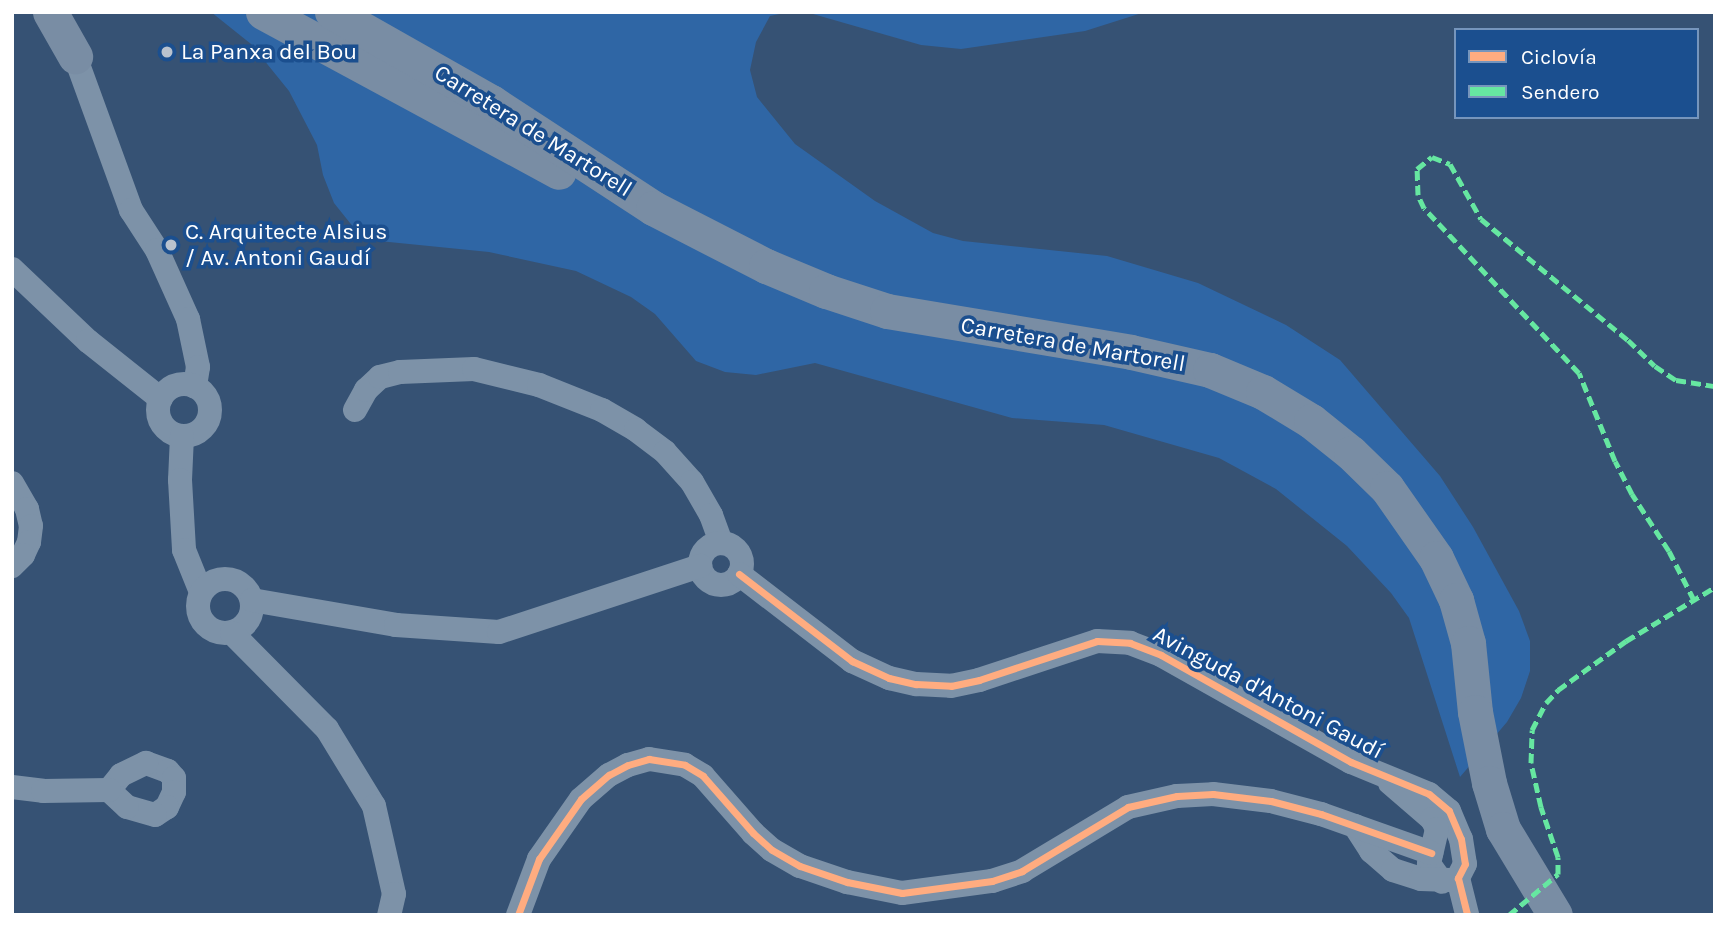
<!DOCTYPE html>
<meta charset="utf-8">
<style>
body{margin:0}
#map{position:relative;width:1727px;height:927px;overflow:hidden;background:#365274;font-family:Karla,sans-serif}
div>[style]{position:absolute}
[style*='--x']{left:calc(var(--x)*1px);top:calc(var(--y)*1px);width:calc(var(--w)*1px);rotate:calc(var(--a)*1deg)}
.green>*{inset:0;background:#2f66a5}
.minor>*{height:24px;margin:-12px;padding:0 12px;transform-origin:12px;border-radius:12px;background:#7d92a8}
.minor>.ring{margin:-12px;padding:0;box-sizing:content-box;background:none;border:24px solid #7d92a8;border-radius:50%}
.secondary>*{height:35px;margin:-17.5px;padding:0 17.5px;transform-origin:17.5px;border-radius:17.5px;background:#798da4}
.quiet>*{height:5px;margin-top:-2.5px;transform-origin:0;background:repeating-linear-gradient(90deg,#66e7a1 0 10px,transparent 0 15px)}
.cycleway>*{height:7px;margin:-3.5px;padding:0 3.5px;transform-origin:3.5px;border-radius:3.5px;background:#ffac80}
.dots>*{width:19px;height:19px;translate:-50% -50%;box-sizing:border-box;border:4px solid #1b4f8f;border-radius:50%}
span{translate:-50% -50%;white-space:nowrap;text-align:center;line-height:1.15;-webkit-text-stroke:7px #1b4f8f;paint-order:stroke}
.poi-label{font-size:23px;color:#fff}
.left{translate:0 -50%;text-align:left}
.street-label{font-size:23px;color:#fff}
.frame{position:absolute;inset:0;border:14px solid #fff;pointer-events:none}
.legend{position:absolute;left:1454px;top:28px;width:245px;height:91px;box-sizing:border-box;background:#1b4f8f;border:2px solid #7695bc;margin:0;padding:9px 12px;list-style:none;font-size:21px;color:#fff}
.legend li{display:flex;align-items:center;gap:14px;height:35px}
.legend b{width:35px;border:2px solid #7695bc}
</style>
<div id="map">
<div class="green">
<i style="clip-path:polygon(211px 12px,789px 12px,770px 16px,756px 42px,750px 70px,757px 97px,795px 144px,875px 201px,933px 233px,963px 241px,1107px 256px,1198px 283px,1286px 325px,1340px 360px,1440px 476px,1473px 527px,1519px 611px,1530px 641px,1530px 671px,1521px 698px,1507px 722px,1460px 777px,1409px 618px,1391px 593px,1347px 546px,1276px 489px,1219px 458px,1104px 425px,1012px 418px,815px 363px,756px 375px,725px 372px,696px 361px,655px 314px,631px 297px,576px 271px,489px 252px,379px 241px,354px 228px,334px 203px,323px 175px,317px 145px,289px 91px,251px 44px)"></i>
<i style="clip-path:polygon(806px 12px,1145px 12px,1085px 31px,961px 49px,921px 45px)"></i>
</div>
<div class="minor">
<i style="--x:75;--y:56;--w:164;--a:70"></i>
<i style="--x:131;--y:210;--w:48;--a:57"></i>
<i style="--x:157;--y:250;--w:76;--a:65.8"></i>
<i style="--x:188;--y:319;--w:49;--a:78.2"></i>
<i style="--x:198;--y:367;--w:20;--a:99"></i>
<i style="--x:12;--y:269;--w:105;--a:43.5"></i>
<i style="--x:88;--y:341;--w:93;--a:38.5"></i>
<i class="ring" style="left:158px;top:384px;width:28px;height:28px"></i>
<i style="--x:355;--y:410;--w:23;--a:-61"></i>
<i style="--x:366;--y:390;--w:19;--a:-43"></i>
<i style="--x:380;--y:377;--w:21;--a:-14"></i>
<i style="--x:400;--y:372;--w:74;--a:-2.3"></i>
<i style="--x:474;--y:369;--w:67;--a:13.8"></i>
<i style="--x:539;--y:385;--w:68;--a:21.6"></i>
<i style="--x:602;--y:410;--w:39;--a:30"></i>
<i style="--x:636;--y:430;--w:36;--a:37"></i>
<i style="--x:665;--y:452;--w:40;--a:48"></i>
<i style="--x:692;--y:482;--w:38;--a:60"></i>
<i style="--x:711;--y:515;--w:30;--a:70"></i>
<i style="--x:182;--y:436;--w:44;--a:92.6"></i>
<i style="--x:180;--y:480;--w:70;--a:86.7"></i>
<i style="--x:184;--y:550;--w:45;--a:68"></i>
<i style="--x:12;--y:483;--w:30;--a:60"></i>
<i style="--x:27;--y:509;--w:17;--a:77"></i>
<i style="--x:31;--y:526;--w:16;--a:97"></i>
<i style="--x:29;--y:542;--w:14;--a:115"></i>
<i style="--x:23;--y:555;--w:16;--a:135"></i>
<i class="ring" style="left:700px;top:543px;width:18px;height:18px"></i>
<i style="--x:739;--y:574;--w:143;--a:37.6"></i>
<i style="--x:852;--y:661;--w:41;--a:24.7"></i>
<i style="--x:889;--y:678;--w:28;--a:13"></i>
<i style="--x:916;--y:684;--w:35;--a:3"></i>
<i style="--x:951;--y:686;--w:29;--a:-12"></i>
<i style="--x:979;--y:680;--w:124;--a:-18.3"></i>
<i style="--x:1097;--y:641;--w:33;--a:3"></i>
<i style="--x:1130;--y:643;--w:33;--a:21"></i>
<i style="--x:1161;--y:655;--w:218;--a:29.4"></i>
<i style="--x:1351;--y:762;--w:84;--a:22.3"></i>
<i style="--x:1429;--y:794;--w:26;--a:40"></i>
<i style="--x:1449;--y:811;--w:30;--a:67"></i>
<i style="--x:1461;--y:839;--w:25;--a:81"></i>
<i style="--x:1465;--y:864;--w:16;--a:117"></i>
<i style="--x:1458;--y:878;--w:38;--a:76"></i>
<i class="ring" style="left:198px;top:579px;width:30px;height:30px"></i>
<i style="--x:252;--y:600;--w:146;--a:9.8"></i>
<i style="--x:396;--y:625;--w:103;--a:3.9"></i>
<i style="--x:499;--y:632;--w:212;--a:-18.2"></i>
<i style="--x:232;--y:633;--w:135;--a:45.3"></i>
<i style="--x:327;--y:729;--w:90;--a:58.6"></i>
<i style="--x:374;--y:806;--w:90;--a:77.2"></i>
<i style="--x:394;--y:894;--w:22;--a:103"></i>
<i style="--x:146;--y:763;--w:23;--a:20"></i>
<i style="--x:168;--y:771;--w:9;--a:49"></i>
<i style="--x:174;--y:778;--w:14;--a:90"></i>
<i style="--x:174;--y:792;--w:17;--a:115"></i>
<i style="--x:167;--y:807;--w:14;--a:146"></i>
<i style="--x:155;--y:815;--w:29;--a:-164"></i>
<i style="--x:127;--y:807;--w:25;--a:-137"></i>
<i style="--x:109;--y:790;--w:19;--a:-51"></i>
<i style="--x:121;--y:775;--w:28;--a:-26"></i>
<i style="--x:1390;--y:783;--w:55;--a:40.6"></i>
<i style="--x:1432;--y:819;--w:11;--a:63"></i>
<i style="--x:1437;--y:829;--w:36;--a:103"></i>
<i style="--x:1429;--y:864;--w:22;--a:54"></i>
<i style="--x:12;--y:787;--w:31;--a:7"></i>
<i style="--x:43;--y:791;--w:66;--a:-0.9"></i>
<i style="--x:1355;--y:826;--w:30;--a:57"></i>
<i style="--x:1371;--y:851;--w:29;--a:41"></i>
<i style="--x:1393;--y:870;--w:29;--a:18"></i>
<i style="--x:1421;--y:879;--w:29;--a:2"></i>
<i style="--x:518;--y:915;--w:60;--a:-69.4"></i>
<i style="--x:539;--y:859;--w:73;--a:-55"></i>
<i style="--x:581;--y:799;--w:37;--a:-41"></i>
<i style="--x:609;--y:775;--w:21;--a:-28"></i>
<i style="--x:628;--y:765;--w:22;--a:-16"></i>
<i style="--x:649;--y:759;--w:36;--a:9"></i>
<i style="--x:685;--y:765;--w:21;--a:31"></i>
<i style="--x:703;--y:776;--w:76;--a:48.7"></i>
<i style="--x:753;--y:833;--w:25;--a:42"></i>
<i style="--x:772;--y:850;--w:32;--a:30"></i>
<i style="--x:800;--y:866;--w:50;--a:18.8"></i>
<i style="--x:847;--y:882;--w:56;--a:11.3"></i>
<i style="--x:902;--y:893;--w:91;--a:-7.6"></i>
<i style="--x:992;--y:881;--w:32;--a:-18"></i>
<i style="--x:1022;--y:871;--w:124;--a:-31.1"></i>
<i style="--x:1128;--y:807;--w:50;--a:-12.7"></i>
<i style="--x:1177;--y:796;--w:36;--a:-3"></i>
<i style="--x:1213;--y:794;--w:58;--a:6.9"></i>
<i style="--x:1271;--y:801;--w:52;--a:14.6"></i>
<i style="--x:1321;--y:814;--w:117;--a:19.5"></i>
</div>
<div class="secondary">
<i style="--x:50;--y:12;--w:51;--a:60.4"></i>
<i style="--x:263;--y:12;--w:336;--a:28.4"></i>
<i style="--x:332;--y:12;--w:183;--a:29.5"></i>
<i style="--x:491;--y:102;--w:194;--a:33.2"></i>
<i style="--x:653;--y:208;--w:127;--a:27.2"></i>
<i style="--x:766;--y:266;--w:65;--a:22.6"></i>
<i style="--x:826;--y:291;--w:64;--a:18.2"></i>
<i style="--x:887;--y:311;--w:247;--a:9.5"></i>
<i style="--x:1131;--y:352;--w:81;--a:12.8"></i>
<i style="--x:1210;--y:370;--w:57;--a:22.5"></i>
<i style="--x:1263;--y:392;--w:56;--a:31.1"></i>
<i style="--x:1311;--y:421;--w:51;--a:38.7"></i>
<i style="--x:1351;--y:453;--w:50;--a:44.2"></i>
<i style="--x:1387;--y:488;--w:85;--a:55"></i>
<i style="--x:1436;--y:558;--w:47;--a:64.5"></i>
<i style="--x:1456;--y:600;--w:45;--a:74.4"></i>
<i style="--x:1468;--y:643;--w:69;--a:84.2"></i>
<i style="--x:1475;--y:712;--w:72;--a:78.8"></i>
<i style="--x:1489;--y:783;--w:48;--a:73.1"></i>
<i style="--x:1503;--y:829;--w:100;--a:58.8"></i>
</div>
<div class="quiet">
<i style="--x:1694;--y:600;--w:55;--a:-117"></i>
<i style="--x:1669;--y:551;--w:68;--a:-123"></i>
<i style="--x:1632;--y:494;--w:37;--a:-117"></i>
<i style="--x:1615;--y:461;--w:95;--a:-112.2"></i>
<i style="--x:1579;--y:373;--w:226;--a:-133.2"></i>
<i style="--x:1424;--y:208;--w:14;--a:-115"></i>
<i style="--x:1418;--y:195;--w:26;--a:-92"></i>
<i style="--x:1417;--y:169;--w:19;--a:-39"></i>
<i style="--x:1432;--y:157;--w:19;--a:21"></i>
<i style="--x:1450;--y:164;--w:63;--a:60.6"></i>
<i style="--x:1481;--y:219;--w:190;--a:39.5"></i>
<i style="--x:1628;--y:340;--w:37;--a:44"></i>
<i style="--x:1655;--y:366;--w:25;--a:34"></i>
<i style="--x:1676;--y:380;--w:39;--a:9"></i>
<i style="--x:1509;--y:915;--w:64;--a:-39.9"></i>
<i style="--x:1558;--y:874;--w:17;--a:-90"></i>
<i style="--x:1558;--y:857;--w:53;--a:-108.8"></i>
<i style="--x:1541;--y:807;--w:45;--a:-102.8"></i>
<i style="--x:1531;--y:763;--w:33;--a:-88"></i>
<i style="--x:1532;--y:730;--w:30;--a:-63"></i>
<i style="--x:1546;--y:703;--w:18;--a:-47"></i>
<i style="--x:1558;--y:690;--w:84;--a:-35.8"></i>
<i style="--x:1626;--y:641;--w:104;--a:-31.2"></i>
</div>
<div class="cycleway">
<i style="--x:739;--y:574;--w:143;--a:37.6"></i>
<i style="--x:852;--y:661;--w:41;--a:24.7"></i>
<i style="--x:889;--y:678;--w:28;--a:13"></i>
<i style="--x:916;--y:684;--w:35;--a:3"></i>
<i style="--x:951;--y:686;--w:29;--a:-12"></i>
<i style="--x:979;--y:680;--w:124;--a:-18.3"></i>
<i style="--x:1097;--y:641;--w:33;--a:3"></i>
<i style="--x:1130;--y:643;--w:33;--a:21"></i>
<i style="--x:1161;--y:655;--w:218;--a:29.4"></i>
<i style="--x:1351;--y:762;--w:84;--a:22.3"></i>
<i style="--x:1429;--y:794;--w:26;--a:40"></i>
<i style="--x:1449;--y:811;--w:30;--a:67"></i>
<i style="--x:1461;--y:839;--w:25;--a:81"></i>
<i style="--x:1465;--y:864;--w:16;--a:117"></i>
<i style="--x:1458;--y:878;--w:38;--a:76"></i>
<i style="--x:518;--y:915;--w:60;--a:-69.4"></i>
<i style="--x:539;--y:859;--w:73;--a:-55"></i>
<i style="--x:581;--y:799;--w:37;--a:-41"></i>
<i style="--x:609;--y:775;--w:21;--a:-28"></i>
<i style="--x:628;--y:765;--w:22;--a:-16"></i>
<i style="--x:649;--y:759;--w:36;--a:9"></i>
<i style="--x:685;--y:765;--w:21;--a:31"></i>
<i style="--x:703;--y:776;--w:76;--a:48.7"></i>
<i style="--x:753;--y:833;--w:25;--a:42"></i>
<i style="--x:772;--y:850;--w:32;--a:30"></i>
<i style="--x:800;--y:866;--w:50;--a:18.8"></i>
<i style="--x:847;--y:882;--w:56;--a:11.3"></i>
<i style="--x:902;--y:893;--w:91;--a:-7.6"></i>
<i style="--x:992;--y:881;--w:32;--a:-18"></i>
<i style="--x:1022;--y:871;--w:124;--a:-31.1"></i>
<i style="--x:1128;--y:807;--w:50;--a:-12.7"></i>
<i style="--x:1177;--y:796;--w:36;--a:-3"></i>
<i style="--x:1213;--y:794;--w:58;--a:6.9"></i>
<i style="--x:1271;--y:801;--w:52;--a:14.6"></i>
<i style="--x:1321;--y:814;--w:117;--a:19.5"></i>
</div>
<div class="dots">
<i style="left:167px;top:52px;background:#b9c2ce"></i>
<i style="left:171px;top:245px;background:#b9c2ce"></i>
</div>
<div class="poi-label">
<span class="left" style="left:181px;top:52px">La Panxa del Bou</span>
<span class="left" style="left:185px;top:245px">C. Arquitecte Alsius<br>/ Av. Antoni Gaudí</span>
</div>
<div class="street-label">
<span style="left:533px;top:131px;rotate:32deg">Carretera de Martorell</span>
<span style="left:1073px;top:345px;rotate:10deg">Carretera de Martorell</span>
<span style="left:1268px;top:693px;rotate:28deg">Avinguda d'Antoni Gaudí</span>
</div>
<div class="frame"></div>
<ul class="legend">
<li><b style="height:9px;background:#ffac80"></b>Ciclovía</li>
<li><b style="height:9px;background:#66e7a1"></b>Sendero</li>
</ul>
</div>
